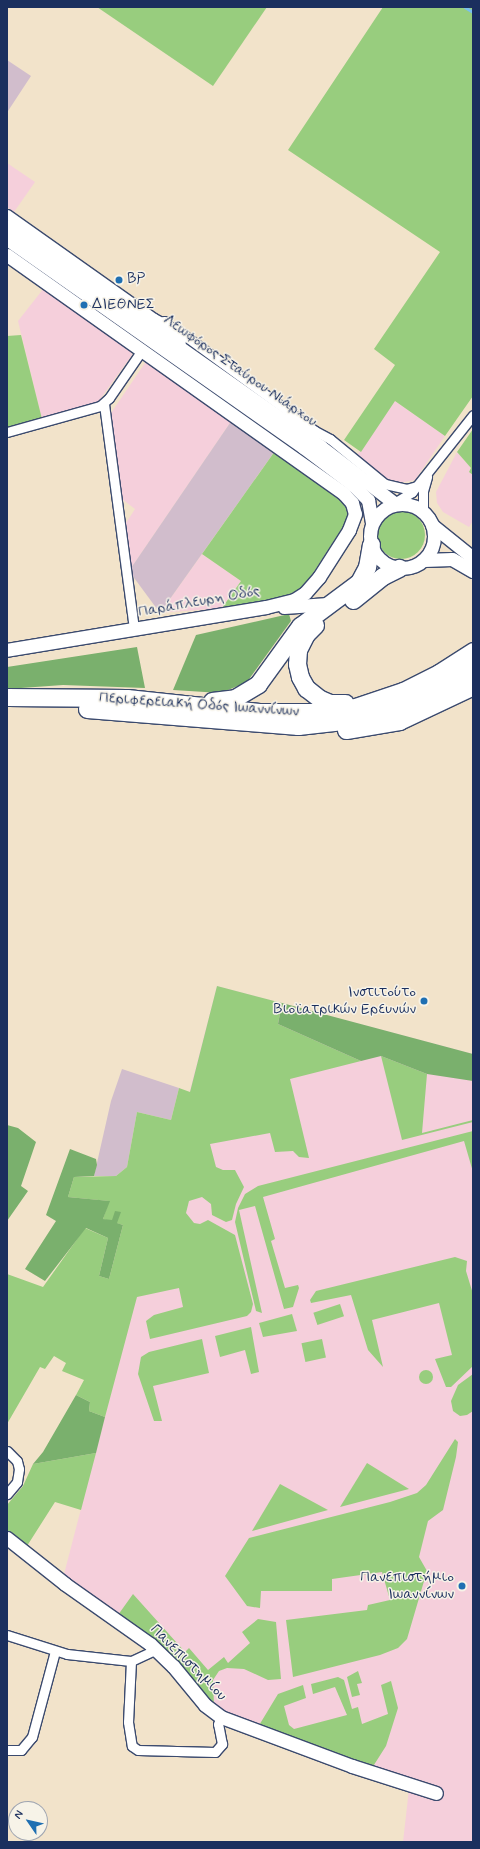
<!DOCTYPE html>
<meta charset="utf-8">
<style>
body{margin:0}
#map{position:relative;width:480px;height:1849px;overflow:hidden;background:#f2e3ca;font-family:Mynerve,sans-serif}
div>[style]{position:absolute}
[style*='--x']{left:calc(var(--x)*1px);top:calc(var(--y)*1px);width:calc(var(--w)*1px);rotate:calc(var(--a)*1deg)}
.built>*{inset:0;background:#f5cfdb}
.industrial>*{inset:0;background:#d1bdcc}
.green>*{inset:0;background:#98cd7e;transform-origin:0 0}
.round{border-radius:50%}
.forest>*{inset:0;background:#7ab06d}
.stream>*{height:2.5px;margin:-1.25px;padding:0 1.25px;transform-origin:1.25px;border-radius:1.25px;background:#79bef0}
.roads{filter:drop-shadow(1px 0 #3b4a6e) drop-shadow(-1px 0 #3b4a6e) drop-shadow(0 1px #3b4a6e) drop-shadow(0 -1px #3b4a6e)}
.street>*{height:9px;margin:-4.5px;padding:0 4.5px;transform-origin:4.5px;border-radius:4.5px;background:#fff}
.secondary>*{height:13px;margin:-6.5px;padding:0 6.5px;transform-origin:6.5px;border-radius:6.5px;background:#fff}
.secondary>.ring{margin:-6.5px;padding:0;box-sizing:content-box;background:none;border:13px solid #fff;border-radius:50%}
.highway>*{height:17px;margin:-8.5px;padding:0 8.5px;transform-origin:8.5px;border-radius:8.5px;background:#fff}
.dots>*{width:11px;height:11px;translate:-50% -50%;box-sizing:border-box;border:2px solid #f7f3e8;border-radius:50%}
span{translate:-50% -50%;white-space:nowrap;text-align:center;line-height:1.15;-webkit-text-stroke:3px #f7f3e8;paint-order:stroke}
.poi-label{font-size:15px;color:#1b2f5e}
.left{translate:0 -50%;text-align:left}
.right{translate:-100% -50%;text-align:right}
.street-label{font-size:15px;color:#1b2f5e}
.frame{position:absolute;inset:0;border:8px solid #1b2f5e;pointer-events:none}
.north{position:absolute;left:8px;top:1801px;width:40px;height:40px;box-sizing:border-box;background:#f7f3e8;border:1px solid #9fa5b1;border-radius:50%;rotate:304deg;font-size:11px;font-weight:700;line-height:16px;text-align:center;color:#1b2f5e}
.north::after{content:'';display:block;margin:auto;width:14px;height:18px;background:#1f6fb2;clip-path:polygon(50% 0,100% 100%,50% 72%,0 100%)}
</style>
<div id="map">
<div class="built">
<i style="clip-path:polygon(7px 163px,35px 182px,14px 212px,7px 207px)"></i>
<i style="clip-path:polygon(44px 288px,130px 349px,132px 355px,98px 402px,42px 419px,18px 321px)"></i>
<i style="clip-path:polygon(147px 360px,232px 420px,129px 571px,124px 526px,135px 509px,122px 499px,109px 416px)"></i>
<i style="clip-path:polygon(395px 401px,445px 436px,415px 480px,399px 483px,390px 481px,357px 455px)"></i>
<i style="clip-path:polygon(457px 452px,471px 468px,469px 472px,473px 475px,473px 521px,469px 527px,443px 512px,437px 503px,436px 492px)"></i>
<i style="clip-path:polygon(202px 554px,241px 581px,222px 608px,160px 613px)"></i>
<i style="clip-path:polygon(217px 986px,473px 1054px,473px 1842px,403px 1842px,410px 1780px,231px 1715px,214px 1706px,63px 1578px)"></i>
</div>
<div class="industrial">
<i style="clip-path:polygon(7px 60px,31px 76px,8px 111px,7px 111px)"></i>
<i style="clip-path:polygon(232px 420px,275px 451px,160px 613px,129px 571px)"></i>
<i style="clip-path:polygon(122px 1069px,179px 1088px,171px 1120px,137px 1112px,127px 1167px,116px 1176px,94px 1176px,111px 1101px)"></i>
</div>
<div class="green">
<i style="clip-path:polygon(97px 7px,267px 7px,213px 86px)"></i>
<i style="clip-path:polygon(383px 7px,473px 7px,473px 396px,445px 436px,395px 401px,361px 452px,344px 440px,395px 365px,374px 349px,440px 252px,288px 150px)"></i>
<i style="clip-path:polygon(21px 335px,42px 419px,7px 428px,7px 336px)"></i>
<i style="clip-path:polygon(473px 429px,473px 475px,469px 472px,471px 468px,457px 452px)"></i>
<i style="clip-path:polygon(275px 451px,346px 505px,348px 519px,304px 587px,278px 600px,222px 608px,241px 581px,202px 554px)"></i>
<i class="round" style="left:377px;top:511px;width:48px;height:48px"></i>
<i style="clip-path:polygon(217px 986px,282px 1003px,278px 1024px,361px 1061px,290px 1079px,309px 1158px,299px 1157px,293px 1151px,275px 1152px,270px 1133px,210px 1144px,216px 1167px,223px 1170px,235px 1170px,244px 1187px,236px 1204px,232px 1220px,226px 1222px,212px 1215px,211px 1204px,202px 1197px,189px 1201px,186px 1213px,194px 1223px,200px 1224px,208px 1220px,235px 1235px,253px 1304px,251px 1312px,247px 1316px,150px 1339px,146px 1321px,154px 1315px,183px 1307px,179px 1288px,137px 1297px,105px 1417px,89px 1411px,90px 1402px,76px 1395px,84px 1380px,62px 1371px,66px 1363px,54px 1356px,45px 1369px,40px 1367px,7px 1424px,7px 1274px,43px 1287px,85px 1228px,108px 1238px,99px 1276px,109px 1279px,123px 1225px,103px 1219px,109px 1201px,68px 1197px,74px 1177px,116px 1176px,127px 1167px,137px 1112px,171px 1120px,179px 1088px,190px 1092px)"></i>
<i style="clip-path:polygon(381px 1056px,427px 1074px,422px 1133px,473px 1120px,473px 1122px,402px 1140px)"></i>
<i style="clip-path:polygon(473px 1131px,473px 1172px,464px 1141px,263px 1197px,275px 1239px,271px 1241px,285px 1288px,298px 1285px,299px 1288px,293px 1307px,284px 1309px,255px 1206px,239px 1210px,262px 1313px,256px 1311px,235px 1222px,238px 1208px,245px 1194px,258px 1186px)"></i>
<i style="clip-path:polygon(455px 1257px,467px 1261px,466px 1271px,473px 1294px,473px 1366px,451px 1387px,446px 1387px,435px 1359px,452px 1355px,439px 1303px,372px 1320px,383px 1367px,368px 1350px,351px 1295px,311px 1303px,310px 1300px,316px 1291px)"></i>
<i style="left:340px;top:1304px;width:13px;height:28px;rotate:72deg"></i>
<i style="clip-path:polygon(292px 1314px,297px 1331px,263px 1337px,259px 1323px)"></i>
<i style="clip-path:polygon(251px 1327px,259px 1372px,251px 1374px,245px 1350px,220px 1357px,215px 1336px)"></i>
<i style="clip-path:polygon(202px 1339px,209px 1373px,153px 1386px,162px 1421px,154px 1421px,138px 1374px,141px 1357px,149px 1352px)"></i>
<i style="left:322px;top:1339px;width:19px;height:21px;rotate:78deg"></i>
<i class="round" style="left:419px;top:1370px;width:14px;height:14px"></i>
<i style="clip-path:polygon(473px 1374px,473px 1411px,467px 1415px,460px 1416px,453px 1411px,451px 1401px,458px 1385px)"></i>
<i style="clip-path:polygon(455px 1439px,458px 1442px,456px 1457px,443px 1510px,428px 1521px,419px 1557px,427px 1571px,407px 1639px,398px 1648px,380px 1655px,293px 1677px,286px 1620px,367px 1610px,368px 1605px,390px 1600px,382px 1572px,332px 1579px,332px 1591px,261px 1591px,260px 1608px,247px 1606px,225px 1576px,249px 1538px,390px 1502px,417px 1493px,426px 1485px)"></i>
<i style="clip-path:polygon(96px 1453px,81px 1510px,55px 1502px,27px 1546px,7px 1531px,7px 1505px,23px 1486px,33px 1464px)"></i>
<i style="clip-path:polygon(367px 1463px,409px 1489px,340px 1507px)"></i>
<i style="clip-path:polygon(280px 1484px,328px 1510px,252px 1531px)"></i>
<i style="clip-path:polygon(133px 1594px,185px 1652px,189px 1648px,208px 1670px,224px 1657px,228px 1663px,250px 1643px,242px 1632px,258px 1619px,276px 1622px,281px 1679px,268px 1680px,244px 1669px,227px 1668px,219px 1671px,213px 1680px,214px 1706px,118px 1615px)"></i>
<i style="clip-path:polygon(358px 1671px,362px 1683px,357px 1684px,360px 1695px,352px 1697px,347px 1677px)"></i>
<i style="clip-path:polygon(338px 1677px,344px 1680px,352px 1709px,358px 1707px,362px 1724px,388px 1714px,381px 1685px,391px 1681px,398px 1708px,386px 1746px,372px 1768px,258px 1727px,278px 1694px,303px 1685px,306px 1698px,284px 1706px,289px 1725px,294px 1729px,347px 1715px,335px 1687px,313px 1694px,311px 1684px)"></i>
</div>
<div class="forest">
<i style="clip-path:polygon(289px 614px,291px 621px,247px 682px,221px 693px,173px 690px,196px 635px)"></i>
<i style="clip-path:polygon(137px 647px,145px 688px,63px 685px,7px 689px,7px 667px)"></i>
<i style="clip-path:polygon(282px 1003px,473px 1054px,473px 1081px,427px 1074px,381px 1056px,361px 1061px,278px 1024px)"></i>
<i style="clip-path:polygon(7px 1125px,18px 1128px,36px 1142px,21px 1186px,28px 1191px,7px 1221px)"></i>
<i style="clip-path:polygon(70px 1149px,96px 1159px,97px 1165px,94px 1176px,74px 1177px,68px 1197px,110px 1201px,103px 1219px,112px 1220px,115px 1211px,121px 1212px,117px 1223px,123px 1225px,109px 1279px,99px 1276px,108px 1238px,86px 1228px,45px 1281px,25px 1269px,56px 1221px,46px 1215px)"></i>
<i style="clip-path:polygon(76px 1395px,90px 1402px,89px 1411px,105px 1417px,96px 1453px,33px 1464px,43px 1452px)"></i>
</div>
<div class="stream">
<i style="--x:465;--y:7;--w:9;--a:32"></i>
</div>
<div class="roads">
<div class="street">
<i style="--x:7;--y:214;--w:180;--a:35.3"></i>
<i style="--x:154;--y:318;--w:26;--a:28"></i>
<i style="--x:177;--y:330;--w:171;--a:36.2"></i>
<i style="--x:315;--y:431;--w:17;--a:28"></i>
<i style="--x:330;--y:439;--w:71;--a:39.3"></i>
<i style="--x:385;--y:484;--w:22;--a:13"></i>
<i style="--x:406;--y:489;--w:11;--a:-15"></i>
<i style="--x:104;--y:404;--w:227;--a:82.4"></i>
<i style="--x:7;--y:432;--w:97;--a:-15.6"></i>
<i style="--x:100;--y:406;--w:12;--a:-42"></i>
<i style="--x:109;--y:398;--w:58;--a:-55.5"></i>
<i style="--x:394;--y:503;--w:21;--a:-31"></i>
<i style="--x:412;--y:492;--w:98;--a:-51.6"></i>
<i style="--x:423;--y:511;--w:20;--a:-90"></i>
<i style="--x:423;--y:491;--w:15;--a:-74"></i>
<i style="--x:7;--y:1451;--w:14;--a:45"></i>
<i style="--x:17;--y:1461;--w:8;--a:76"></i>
<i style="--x:19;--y:1469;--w:13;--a:99"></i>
<i style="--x:17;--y:1482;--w:16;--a:130"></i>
<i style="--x:7;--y:1635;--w:63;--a:17.6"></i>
<i style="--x:67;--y:1654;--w:64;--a:6.2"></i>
<i style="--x:157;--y:1649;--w:29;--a:155"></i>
<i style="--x:131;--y:1661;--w:61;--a:92.8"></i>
<i style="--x:128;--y:1722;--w:24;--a:81"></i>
<i style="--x:132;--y:1746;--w:7;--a:34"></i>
<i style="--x:138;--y:1750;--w:77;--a:1.5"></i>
<i style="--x:215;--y:1752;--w:11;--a:-49"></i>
<i style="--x:222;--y:1744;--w:20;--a:-101"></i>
<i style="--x:218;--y:1724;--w:8;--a:-67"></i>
<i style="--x:7;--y:1750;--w:14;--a:0"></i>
<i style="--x:21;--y:1750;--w:17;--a:-50"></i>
<i style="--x:32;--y:1737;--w:89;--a:-75"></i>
</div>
<div class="secondary">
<i style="--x:7;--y:226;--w:383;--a:35.1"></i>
<i style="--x:320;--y:446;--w:93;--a:37.6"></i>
<i style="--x:7;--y:239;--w:362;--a:35.1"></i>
<i style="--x:303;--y:447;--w:61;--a:37.1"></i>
<i style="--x:352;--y:484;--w:23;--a:45"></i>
<i style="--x:368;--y:500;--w:23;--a:80"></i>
<i style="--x:7;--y:255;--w:413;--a:35.3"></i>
<i style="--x:344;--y:494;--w:12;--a:48"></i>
<i style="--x:352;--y:503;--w:11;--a:75"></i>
<i style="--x:355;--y:514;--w:17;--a:111"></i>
<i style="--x:349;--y:530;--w:56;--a:122.6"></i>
<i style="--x:319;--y:577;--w:21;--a:131"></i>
<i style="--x:305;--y:593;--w:13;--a:148"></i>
<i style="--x:294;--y:600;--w:29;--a:166"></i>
<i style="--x:266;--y:607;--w:263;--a:170.6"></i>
<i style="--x:164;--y:323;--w:24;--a:52"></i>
<i class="ring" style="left:370px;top:504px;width:51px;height:51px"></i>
<i style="--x:432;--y:525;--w:53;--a:38.8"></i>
<i style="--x:424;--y:560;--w:28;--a:-2"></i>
<i style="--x:452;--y:559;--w:24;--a:30"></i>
<i style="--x:284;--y:607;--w:44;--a:-3.9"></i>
<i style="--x:7;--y:1538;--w:74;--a:38.4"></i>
<i style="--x:65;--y:1584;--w:104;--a:35.2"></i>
<i style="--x:150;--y:1644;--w:32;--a:44"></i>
<i style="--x:173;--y:1666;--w:50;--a:50.6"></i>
<i style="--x:205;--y:1705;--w:20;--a:37"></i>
<i style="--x:221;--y:1717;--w:140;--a:20.5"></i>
<i style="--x:352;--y:1766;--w:88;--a:17.8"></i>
</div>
<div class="highway">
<i style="--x:353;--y:600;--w:38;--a:-39"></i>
<i style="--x:383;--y:576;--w:18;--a:-27"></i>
<i style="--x:315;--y:625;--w:13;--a:135"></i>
<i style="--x:306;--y:634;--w:18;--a:117"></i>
<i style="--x:298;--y:650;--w:14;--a:94"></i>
<i style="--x:297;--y:664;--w:13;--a:77"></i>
<i style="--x:300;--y:677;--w:13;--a:61"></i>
<i style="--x:306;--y:688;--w:18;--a:38"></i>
<i style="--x:320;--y:699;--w:11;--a:22"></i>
<i style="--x:330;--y:703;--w:15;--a:0"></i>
<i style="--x:7;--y:697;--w:120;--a:0.5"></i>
<i style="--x:127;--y:698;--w:135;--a:6"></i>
<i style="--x:261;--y:712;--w:56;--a:0"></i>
<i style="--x:317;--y:712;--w:38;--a:-7"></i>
<i style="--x:355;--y:707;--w:51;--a:-18.4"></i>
<i style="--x:403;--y:691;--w:40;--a:-26.6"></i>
<i style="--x:439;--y:673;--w:40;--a:-32.9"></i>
<i style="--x:212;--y:701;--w:23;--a:-7"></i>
<i style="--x:235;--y:698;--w:27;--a:-31"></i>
<i style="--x:258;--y:684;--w:72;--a:-54.1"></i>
<i style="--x:300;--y:626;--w:74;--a:-36.7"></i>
<i style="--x:359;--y:582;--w:17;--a:-62"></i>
<i style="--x:367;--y:567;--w:23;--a:-80"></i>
<i style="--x:87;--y:709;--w:212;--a:4.6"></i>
<i style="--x:298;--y:726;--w:45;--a:-6.3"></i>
<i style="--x:343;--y:721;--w:49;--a:-14"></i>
<i style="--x:391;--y:709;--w:60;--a:-23.6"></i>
<i style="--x:446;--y:685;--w:32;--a:-32"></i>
<i style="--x:346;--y:730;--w:54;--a:-9.6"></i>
<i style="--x:399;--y:721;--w:82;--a:-25.3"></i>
</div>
</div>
<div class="dots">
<i style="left:119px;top:280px;background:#1f6fb2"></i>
<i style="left:84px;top:305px;background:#1f6fb2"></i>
<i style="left:424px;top:1001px;background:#1f6fb2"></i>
<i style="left:462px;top:1586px;background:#1f6fb2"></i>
</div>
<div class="poi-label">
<span class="left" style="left:127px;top:280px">BP</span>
<span class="left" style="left:92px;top:305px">ΔΙΕΘΝΕΣ</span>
<span class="right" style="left:416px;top:1001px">Ινστιτούτο<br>Βιοϊατρικών Ερευνών</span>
<span class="right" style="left:454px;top:1586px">Πανεπιστήμιο<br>Ιωαννίνων</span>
</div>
<div class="street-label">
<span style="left:240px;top:371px;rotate:35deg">Λεωφόρος Σταύρου Νιάρχου</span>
<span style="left:199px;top:602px;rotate:-10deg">Παράπλευρη Οδός</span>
<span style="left:199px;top:705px;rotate:4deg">Περιφερειακή Οδός Ιωαννίνων</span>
<span style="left:188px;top:1663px;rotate:45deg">Πανεπιστημίου</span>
</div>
<div class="frame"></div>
<div class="north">N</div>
</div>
